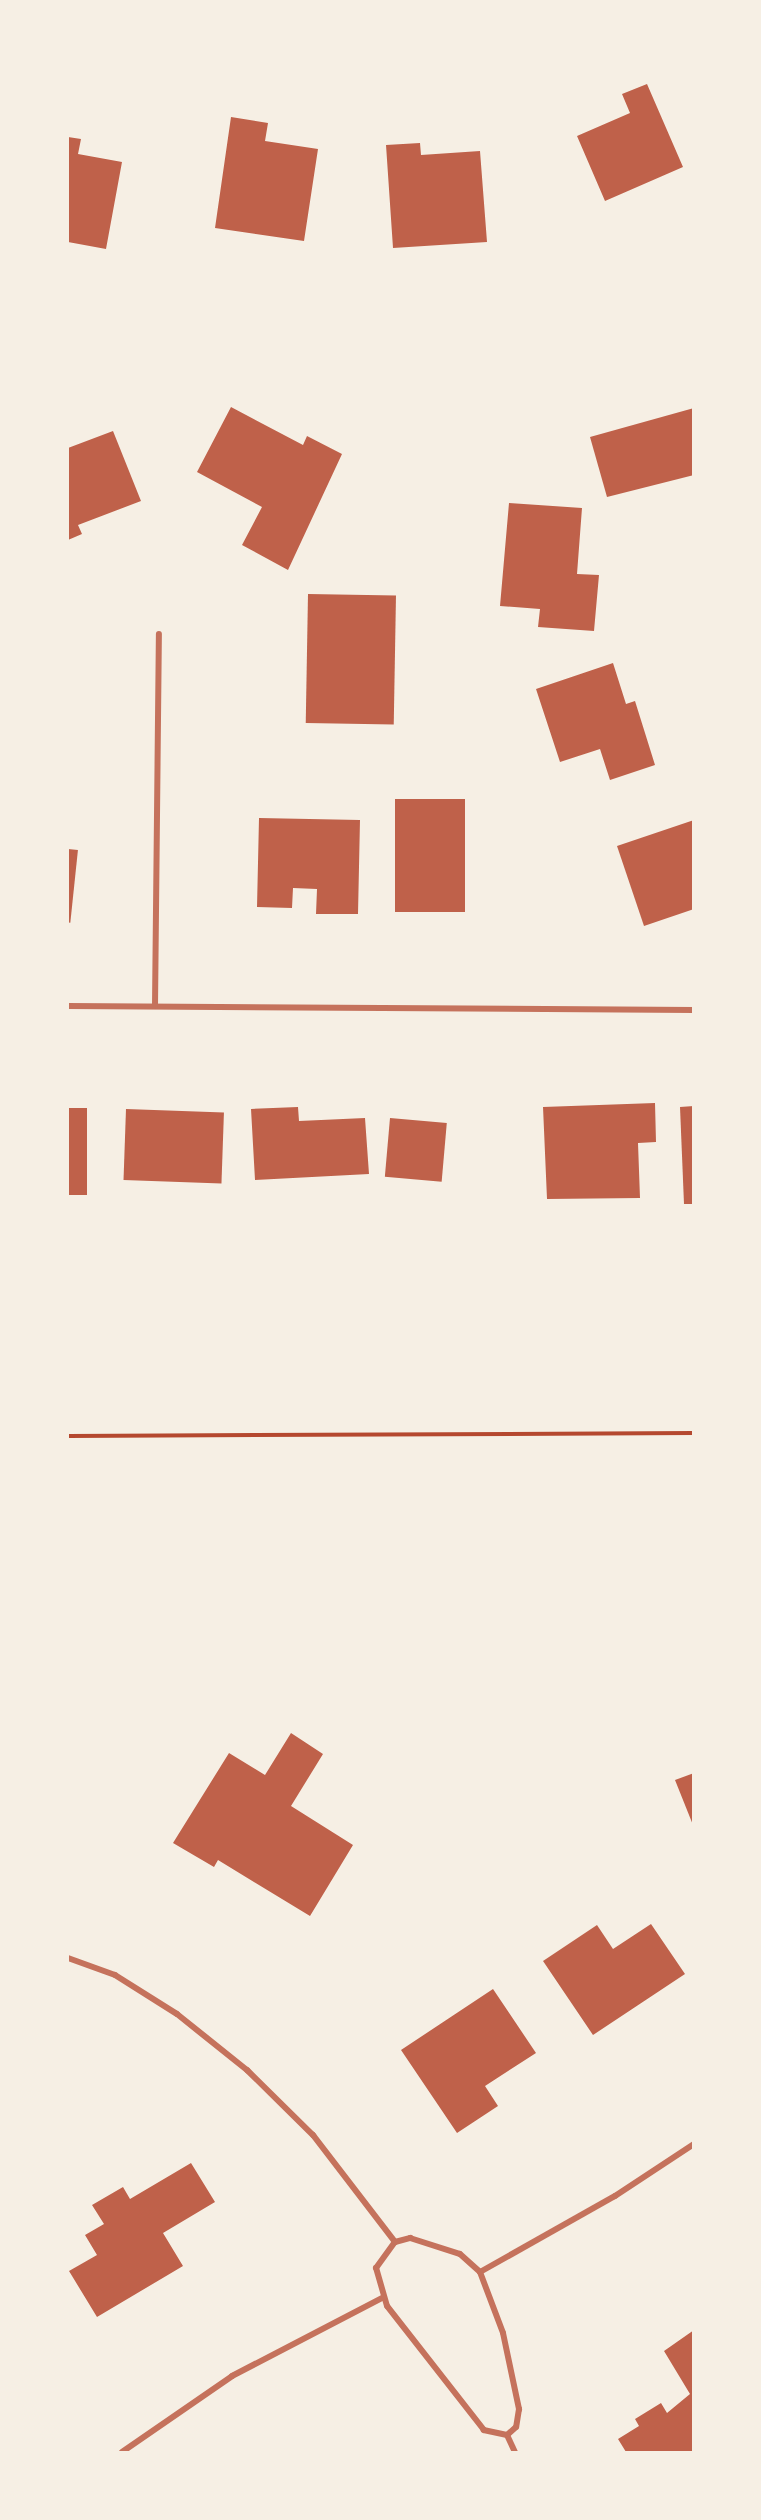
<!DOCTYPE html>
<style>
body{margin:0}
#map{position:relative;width:761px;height:2520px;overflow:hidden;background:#f6efe4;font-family:Karla,sans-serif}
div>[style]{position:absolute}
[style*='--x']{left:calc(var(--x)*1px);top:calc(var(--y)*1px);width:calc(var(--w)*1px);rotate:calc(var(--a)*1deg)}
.building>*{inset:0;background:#bf614a;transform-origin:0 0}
.path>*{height:4px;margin:-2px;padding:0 2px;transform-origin:2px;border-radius:2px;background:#b5482f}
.minor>*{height:6px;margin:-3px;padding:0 3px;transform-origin:3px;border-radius:3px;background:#c5725c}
span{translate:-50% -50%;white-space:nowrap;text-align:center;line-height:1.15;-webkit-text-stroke:6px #f6efe4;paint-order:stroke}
.frame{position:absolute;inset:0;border:69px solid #f6efe4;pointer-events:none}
</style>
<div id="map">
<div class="building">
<i style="clip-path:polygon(647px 84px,683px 167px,605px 201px,577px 136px,630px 113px,622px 94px)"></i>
<i style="clip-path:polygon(231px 117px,268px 123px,265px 141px,318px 149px,304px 241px,215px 228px)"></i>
<i style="clip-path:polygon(68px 137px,81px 139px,78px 154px,122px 162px,106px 249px,68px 242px)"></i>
<i style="clip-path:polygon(420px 143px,421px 155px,480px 151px,487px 242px,393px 248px,386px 145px)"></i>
<i style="clip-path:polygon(231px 407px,303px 445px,307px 436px,342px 454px,288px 570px,242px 545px,262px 507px,197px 472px)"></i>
<i style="clip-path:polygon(694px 408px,694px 475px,607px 497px,590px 437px)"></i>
<i style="clip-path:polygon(113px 431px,141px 501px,78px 525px,82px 534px,68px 540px,68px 448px)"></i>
<i style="clip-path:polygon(509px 503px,582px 508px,577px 574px,599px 575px,594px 631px,538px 627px,540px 609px,500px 606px)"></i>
<i style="left:308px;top:594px;width:88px;height:129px;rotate:1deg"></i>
<i style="clip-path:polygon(613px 663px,626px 704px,635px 701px,655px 765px,610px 780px,600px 749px,560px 762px,536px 689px)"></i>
<i style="left:395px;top:799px;width:70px;height:113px"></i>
<i style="clip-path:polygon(259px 818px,360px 820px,358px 914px,316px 914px,317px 889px,293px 888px,292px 908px,257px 907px)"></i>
<i style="clip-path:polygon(694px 820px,694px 909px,644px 926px,617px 846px)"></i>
<i style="left:68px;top:849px;width:10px;height:73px;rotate:6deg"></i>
<i style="clip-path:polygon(655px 1103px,656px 1142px,638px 1143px,640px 1198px,547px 1199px,543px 1107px)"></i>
<i style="clip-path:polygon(694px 1106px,694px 1204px,684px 1204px,680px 1107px)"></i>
<i style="clip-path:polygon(298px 1107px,299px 1121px,365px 1118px,369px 1174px,255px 1180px,251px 1109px)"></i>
<i style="left:68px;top:1108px;width:19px;height:87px"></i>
<i style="left:126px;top:1109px;width:98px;height:71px;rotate:2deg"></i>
<i style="left:390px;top:1118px;width:57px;height:59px;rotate:5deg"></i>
<i style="clip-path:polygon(291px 1733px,323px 1754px,291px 1806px,353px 1845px,310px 1916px,218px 1860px,214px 1867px,173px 1843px,229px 1753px,265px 1775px)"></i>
<i style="clip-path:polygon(694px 1773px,694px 1825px,693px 1825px,675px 1780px)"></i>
<i style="clip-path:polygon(651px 1924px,685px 1974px,593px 2035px,543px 1961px,597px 1925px,613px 1949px)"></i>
<i style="clip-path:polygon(493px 1989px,536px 2053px,485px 2086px,498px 2106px,457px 2133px,401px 2050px)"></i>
<i style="clip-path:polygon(191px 2163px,215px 2202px,163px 2233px,183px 2266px,97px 2317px,69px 2271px,97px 2255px,85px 2235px,104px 2224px,92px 2205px,123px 2187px,130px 2199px)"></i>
<i style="clip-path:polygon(694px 2330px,694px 2452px,626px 2452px,618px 2439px,639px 2426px,635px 2419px,661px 2403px,667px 2413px,690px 2394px,664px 2351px)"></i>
</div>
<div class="path">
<i style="--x:68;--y:1436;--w:626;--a:-0.27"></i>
</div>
<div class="minor">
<i style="--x:68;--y:1006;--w:626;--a:0.37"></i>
<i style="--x:155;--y:1006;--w:372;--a:-89.4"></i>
<i style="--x:68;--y:1958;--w:50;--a:19.9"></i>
<i style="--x:115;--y:1975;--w:73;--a:32.2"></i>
<i style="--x:177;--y:2014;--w:90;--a:38.7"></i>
<i style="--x:247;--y:2070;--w:93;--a:44.6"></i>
<i style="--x:313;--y:2135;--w:135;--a:52.5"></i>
<i style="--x:410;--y:2238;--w:52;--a:17.7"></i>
<i style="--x:460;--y:2254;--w:27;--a:42"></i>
<i style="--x:480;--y:2272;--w:65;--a:69.3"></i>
<i style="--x:503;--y:2333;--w:78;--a:78.1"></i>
<i style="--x:519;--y:2409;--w:18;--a:99"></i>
<i style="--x:516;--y:2427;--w:12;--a:138"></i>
<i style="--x:507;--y:2435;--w:24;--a:-168"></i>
<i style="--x:484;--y:2430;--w:157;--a:-128"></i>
<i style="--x:387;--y:2306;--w:40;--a:-106"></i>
<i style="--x:376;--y:2268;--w:32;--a:-54"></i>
<i style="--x:395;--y:2242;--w:16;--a:-15"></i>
<i style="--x:480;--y:2272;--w:155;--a:-29.4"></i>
<i style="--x:615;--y:2196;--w:95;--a:-33.4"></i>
<i style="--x:507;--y:2435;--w:19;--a:65"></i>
<i style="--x:122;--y:2452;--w:134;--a:-34.6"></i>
<i style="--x:232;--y:2376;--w:171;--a:-27.5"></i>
</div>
<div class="frame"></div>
</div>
